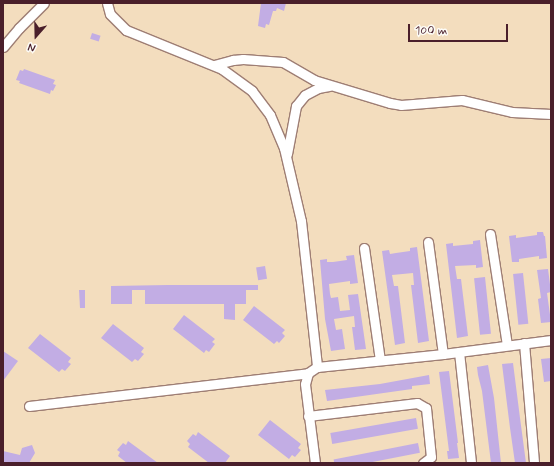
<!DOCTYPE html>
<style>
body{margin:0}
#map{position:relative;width:554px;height:466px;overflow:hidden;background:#f3ddbe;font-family:Mynerve,sans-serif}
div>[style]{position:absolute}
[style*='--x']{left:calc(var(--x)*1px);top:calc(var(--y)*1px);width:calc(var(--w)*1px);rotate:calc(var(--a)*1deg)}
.building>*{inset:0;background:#c2ade4;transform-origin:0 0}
.roads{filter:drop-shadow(1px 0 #9e7e74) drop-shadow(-1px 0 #9e7e74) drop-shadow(0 1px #9e7e74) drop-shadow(0 -1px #9e7e74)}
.minor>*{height:9px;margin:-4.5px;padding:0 4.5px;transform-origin:4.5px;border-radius:4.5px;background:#fff}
span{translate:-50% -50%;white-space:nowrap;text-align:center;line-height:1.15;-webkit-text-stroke:4px #fdfcf7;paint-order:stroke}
.frame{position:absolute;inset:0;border:4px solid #4a1f2b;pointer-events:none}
.north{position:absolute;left:16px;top:16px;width:40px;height:40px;-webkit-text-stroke:3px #fdfcf7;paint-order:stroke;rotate:200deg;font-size:11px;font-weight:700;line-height:16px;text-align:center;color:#4a1f2b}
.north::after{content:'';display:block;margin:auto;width:14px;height:18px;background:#4a1f2b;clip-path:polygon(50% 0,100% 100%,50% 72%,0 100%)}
.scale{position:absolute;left:408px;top:24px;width:100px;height:18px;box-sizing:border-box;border:2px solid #4a1f2b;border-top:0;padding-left:5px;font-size:12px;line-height:14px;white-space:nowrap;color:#4a1f2b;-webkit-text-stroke:3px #fdfcf7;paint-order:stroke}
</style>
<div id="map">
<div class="building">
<i style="clip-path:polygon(261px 3px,286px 3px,284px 11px,277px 8px,276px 11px,273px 11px,269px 25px,266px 24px,265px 28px,258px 26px)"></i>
<i style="left:92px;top:33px;width:9px;height:6px;rotate:18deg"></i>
<i style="clip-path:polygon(24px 69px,55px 80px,53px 84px,56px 85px,53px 91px,51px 90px,50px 94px,19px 83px,20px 81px,16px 80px,20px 70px,23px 71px)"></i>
<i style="clip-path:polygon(537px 232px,543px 232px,544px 236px,545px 236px,547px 258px,539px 259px,539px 256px,519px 259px,519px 262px,512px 262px,509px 236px,516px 235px,516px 238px,537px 235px)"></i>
<i style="clip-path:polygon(480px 240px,483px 267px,476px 268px,476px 265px,455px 266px,457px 279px,461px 279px,468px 336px,457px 338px,446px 244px,453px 243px,453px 246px,473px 244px,473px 241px)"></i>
<i style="clip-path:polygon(417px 247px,429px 341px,418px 343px,411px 285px,414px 285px,413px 273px,392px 275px,394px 286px,398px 286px,405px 343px,395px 345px,382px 251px,389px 250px,390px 254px,396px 253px,410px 251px,410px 248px)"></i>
<i style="clip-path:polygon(354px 255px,358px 283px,350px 284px,350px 281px,329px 284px,330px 294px,331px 298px,338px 297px,340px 311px,350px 310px,348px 295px,358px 294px,366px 349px,355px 350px,352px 327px,355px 327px,354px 316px,334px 319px,336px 330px,342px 329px,345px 349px,331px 351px,325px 319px,320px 260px,327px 259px,327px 262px,333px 262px,347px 260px,346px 256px)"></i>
<i style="left:265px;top:266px;width:13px;height:9px;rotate:81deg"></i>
<i style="clip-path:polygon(548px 269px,551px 292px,547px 293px,551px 322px,541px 323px,538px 299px,541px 298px,537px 270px)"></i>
<i style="left:523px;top:273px;width:51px;height:10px;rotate:84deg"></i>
<i style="left:485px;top:277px;width:57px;height:11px;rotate:84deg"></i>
<i style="clip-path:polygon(168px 285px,258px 285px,258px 290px,246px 290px,246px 304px,235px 304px,235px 320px,224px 319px,224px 304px,145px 304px,145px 290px,132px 290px,132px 304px,111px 304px,111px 286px)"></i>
<i style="clip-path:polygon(79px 290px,85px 290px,85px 308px,80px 308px)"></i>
<i style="clip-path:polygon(254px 306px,285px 330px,282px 333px,285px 336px,279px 343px,277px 341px,274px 344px,243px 320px)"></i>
<i style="clip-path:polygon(184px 315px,215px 339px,212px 342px,215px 344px,209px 352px,206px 350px,204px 353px,173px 329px)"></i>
<i style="clip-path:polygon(113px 324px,144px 348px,141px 352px,144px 354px,138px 361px,135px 359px,132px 362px,101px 338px)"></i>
<i style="clip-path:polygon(40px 334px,71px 358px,68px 362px,71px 364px,65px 371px,62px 369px,59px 372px,28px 348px)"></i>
<i style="clip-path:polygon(3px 351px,18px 361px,3px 381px)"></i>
<i style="clip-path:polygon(551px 358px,551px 381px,544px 382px,541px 359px)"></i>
<i style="clip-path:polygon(513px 363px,520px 418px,526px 463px,515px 463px,510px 428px,502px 364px)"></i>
<i style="clip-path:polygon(488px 365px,494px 398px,501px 463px,491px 463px,482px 391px,478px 375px,477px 367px)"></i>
<i style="clip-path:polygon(449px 371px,458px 443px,457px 443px,459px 458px,448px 459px,447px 451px,449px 451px,439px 372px)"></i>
<i style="clip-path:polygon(429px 375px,430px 384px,412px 386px,412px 389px,327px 401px,325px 390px,380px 384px)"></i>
<i style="left:416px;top:418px;width:11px;height:87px;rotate:80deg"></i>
<i style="clip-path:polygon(270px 420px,301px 444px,298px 448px,301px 450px,295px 457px,292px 455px,289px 459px,258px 435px)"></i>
<i style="clip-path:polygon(198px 432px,230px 456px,225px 463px,209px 463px,188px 447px,190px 444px,187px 441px,193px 434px,196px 436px)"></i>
<i style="clip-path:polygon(128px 441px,158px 463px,127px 463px,118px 456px,120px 452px,117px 450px,123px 443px,126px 445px)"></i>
<i style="left:418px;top:443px;width:10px;height:86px;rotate:79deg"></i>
<i style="clip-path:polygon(32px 445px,35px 453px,29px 463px,3px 463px,3px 451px,20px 455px,22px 448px)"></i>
</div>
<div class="roads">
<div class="minor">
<i style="--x:107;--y:3;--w:11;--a:75"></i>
<i style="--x:110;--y:14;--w:23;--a:45"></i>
<i style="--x:126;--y:30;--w:104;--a:22.1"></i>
<i style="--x:222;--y:69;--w:37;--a:36"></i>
<i style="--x:252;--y:91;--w:30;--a:53"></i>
<i style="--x:270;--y:115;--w:36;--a:67"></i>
<i style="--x:284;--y:148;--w:75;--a:76.9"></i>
<i style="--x:301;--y:221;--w:147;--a:83.7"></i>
<i style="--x:3;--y:47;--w:25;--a:-50"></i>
<i style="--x:19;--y:28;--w:35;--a:-45"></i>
<i style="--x:214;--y:65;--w:20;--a:-15"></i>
<i style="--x:233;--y:60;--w:10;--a:-6"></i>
<i style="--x:243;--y:59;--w:40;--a:4.3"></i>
<i style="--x:283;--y:62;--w:36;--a:30"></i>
<i style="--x:314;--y:80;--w:79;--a:16.8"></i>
<i style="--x:390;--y:103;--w:11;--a:10"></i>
<i style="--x:401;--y:105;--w:61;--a:-4.7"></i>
<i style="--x:462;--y:100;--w:51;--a:13.5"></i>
<i style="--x:512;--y:112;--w:39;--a:3"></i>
<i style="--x:287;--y:154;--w:49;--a:-79.4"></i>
<i style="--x:296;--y:106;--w:14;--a:-51"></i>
<i style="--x:305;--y:95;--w:15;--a:-28"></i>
<i style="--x:318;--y:88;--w:11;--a:-10"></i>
<i style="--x:490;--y:234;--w:112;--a:81.3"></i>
<i style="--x:428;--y:242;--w:113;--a:82.4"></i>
<i style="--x:364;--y:248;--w:113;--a:81.9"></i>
<i style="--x:524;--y:343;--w:120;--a:85.2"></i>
<i style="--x:459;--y:352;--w:112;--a:83.8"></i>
<i style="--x:308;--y:373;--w:11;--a:105"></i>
<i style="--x:305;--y:384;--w:80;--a:82.8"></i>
<i style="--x:29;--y:406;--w:281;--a:-6.7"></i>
<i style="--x:308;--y:373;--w:11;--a:-34"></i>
<i style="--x:317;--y:367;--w:127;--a:-5.9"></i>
<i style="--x:443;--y:354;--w:109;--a:-7.4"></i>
<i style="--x:308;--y:416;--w:110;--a:-6.8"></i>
<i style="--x:417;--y:403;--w:10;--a:29"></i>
<i style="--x:426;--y:408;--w:49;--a:84.2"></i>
<i style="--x:431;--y:457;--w:10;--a:143"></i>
</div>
</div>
<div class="frame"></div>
<div class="north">N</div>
<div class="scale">100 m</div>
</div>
